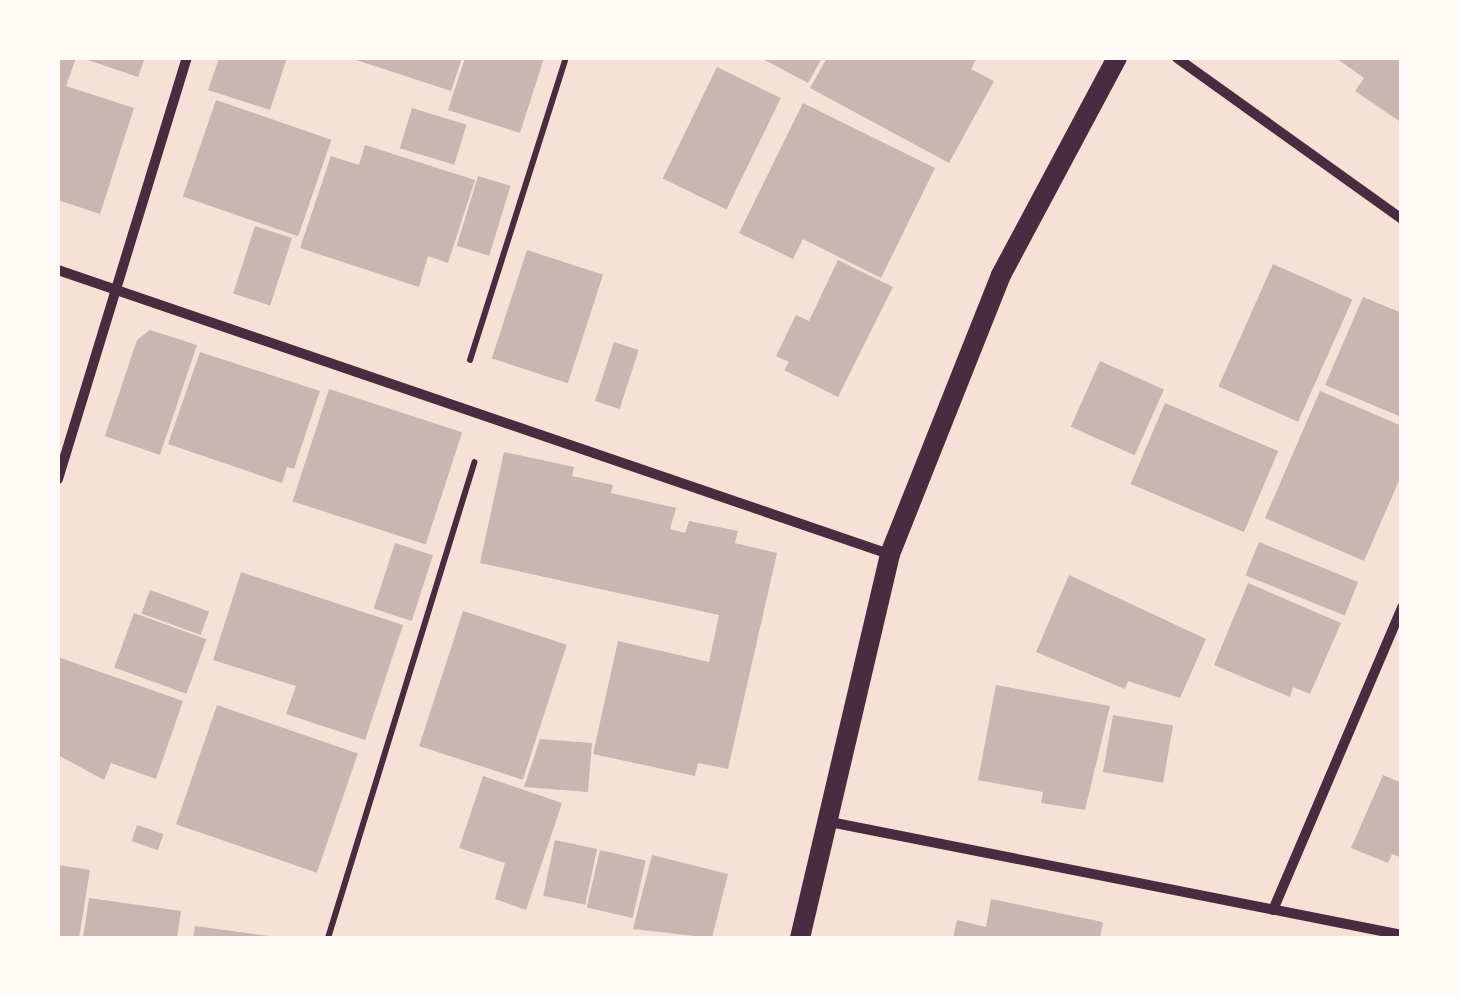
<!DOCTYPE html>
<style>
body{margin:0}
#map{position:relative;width:1459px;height:996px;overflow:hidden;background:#f7e1d7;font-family:"Titillium Web",sans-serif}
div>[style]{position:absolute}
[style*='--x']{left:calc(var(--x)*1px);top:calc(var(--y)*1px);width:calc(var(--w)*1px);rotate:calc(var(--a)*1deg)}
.building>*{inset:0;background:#ccb4b1;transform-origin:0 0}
.path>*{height:6px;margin:-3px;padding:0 3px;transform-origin:3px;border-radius:3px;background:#4a2c40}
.minor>*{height:10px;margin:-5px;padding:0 5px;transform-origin:5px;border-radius:5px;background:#4a2c40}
.secondary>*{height:20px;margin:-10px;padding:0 10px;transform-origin:10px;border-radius:10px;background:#4a2c40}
span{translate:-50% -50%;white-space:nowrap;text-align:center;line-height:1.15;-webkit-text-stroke:8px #fffaf5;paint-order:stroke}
.frame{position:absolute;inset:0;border:60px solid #fffaf5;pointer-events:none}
</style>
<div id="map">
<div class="building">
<i style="clip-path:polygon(58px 58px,76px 58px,66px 86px,134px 108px,100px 214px,58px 200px)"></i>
<i style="clip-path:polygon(82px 58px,145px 58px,138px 77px)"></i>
<i style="clip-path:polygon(219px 58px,287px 58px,270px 110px,208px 90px)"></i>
<i style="clip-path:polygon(350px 58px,462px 58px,451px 91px)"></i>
<i style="clip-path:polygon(465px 58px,544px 58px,520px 133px,448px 110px)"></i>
<i style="clip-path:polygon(761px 58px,822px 58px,808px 83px)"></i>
<i style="clip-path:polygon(827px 58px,977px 58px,971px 69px,994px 81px,949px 163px,810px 88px)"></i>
<i style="clip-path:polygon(1336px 58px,1402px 58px,1402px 123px,1355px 91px,1364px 78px)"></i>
<i style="left:717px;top:67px;width:71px;height:124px;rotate:26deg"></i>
<i style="left:216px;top:100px;width:122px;height:102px;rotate:19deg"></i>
<i style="clip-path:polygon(803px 103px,935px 168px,881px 278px,803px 239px,793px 259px,739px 233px)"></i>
<i style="left:412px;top:108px;width:57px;height:42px;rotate:17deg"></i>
<i style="clip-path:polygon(365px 145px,475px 180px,448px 263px,428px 256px,419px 287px,300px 248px,331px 156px,359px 165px)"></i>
<i style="left:478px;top:176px;width:34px;height:73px;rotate:17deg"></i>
<i style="left:255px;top:226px;width:39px;height:71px;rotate:18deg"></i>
<i style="left:527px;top:250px;width:80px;height:114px;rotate:18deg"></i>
<i style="clip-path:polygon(838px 260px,893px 287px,838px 397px,784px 370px,789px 362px,776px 356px,796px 315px,809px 321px)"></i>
<i style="left:1273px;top:264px;width:87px;height:134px;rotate:24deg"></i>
<i style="clip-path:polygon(1363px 297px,1402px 313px,1399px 416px,1325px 385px)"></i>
<i style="clip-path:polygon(150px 330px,197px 345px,160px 455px,105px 436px,137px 340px)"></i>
<i style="left:614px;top:342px;width:26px;height:62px;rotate:18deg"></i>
<i style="clip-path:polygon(200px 352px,320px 391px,294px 469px,287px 467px,282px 483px,168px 444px)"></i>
<i style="left:1100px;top:361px;width:70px;height:72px;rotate:24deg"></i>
<i style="left:329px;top:389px;width:140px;height:118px;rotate:18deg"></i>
<i style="clip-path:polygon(1320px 391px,1402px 426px,1402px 474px,1364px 561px,1265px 518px)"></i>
<i style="left:1165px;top:403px;width:123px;height:88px;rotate:23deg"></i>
<i style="clip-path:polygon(504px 452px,574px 467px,572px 476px,613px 485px,611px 493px,676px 508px,670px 529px,685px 533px,689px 521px,738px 531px,735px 543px,777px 553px,728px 769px,698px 763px,695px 776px,593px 754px,618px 641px,709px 662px,719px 615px,480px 563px)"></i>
<i style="left:1259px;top:542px;width:107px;height:36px;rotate:22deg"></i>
<i style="left:395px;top:543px;width:40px;height:69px;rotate:18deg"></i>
<i style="clip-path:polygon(241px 572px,403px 625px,365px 740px,286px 714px,296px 686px,213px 660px)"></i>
<i style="clip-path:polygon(1069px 575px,1206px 639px,1180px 698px,1128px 681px,1125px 689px,1036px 652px)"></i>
<i style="clip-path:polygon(1248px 583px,1341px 623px,1310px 694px,1293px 687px,1290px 697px,1214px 665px)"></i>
<i style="left:150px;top:590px;width:63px;height:25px;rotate:20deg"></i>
<i style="left:463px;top:611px;width:109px;height:142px;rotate:18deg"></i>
<i style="left:134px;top:613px;width:77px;height:58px;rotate:20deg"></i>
<i style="clip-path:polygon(58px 657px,183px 701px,156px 779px,111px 763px,104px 780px,58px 755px)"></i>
<i style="clip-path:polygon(996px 685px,1110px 706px,1085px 810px,1041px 803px,1043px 792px,978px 780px)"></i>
<i style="left:217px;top:705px;width:149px;height:126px;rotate:19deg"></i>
<i style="left:1113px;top:715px;width:61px;height:58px;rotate:10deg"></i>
<i style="clip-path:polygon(540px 739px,592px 743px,588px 792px,524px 787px)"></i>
<i style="clip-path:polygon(1383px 775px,1402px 783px,1402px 858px,1392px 854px,1388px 863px,1351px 848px)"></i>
<i style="clip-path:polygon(483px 776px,562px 803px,526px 910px,495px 899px,505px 863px,459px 848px)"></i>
<i style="left:137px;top:825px;width:28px;height:17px;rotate:19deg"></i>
<i style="left:555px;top:840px;width:43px;height:57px;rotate:12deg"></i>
<i style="left:600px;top:850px;width:47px;height:59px;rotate:13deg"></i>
<i style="clip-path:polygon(652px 855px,728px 874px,712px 938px,633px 929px)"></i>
<i style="clip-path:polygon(58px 865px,90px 870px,79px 938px,58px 938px)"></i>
<i style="clip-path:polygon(89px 898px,181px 911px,177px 938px,83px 938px)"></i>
<i style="clip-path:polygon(991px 899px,1103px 922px,1100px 938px,953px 938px,957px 920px,986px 927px)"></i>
<i style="clip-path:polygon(195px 926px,269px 936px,269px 938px,193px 938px)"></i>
</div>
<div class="path">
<i style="--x:470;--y:360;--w:317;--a:-72.4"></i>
<i style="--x:328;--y:938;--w:498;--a:-72.9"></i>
</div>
<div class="minor">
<i style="--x:1177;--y:58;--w:277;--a:35.6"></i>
<i style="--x:58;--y:270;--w:878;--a:18.87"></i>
<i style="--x:58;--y:479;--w:440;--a:-73"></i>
<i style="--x:825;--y:821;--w:588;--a:11.18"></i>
<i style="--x:1273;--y:910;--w:329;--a:-66.9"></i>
</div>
<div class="secondary">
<i style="--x:800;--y:938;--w:394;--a:-76.8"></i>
<i style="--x:890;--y:554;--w:300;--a:-68.3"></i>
<i style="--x:1001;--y:275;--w:246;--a:-61.9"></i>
</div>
<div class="frame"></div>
</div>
